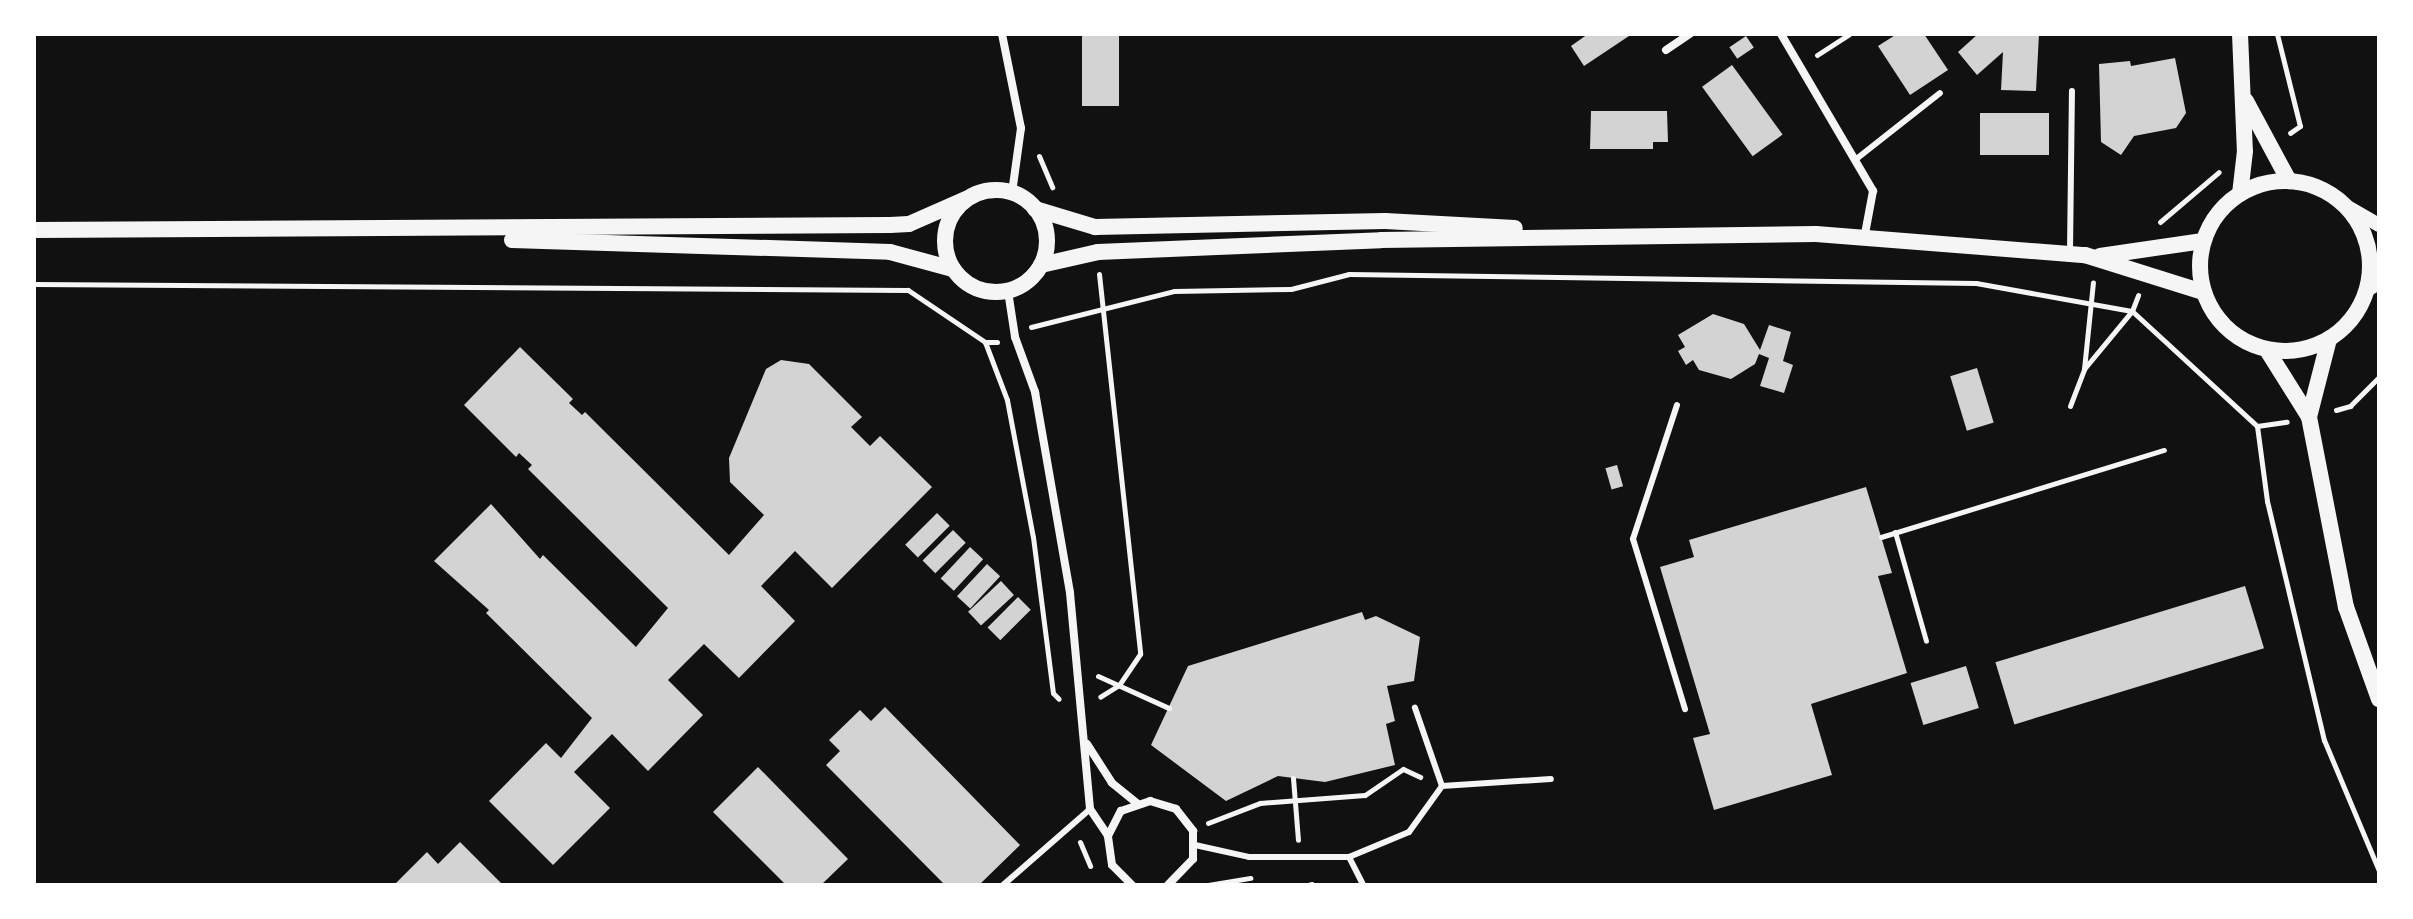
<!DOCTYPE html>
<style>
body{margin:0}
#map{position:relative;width:2413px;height:919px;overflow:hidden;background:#111;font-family:"Roboto Condensed",sans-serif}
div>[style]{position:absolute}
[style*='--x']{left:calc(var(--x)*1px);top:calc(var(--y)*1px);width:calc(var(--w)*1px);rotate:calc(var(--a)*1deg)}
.building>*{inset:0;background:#d3d3d3;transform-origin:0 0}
.path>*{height:5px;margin:-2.5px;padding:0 2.5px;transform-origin:2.5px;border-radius:2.5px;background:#f5f5f5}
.service>*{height:6px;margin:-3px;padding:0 3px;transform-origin:3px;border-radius:3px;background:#f5f5f5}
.minor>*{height:8px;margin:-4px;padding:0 4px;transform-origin:4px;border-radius:4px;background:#f5f5f5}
.tertiary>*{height:14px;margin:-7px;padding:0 7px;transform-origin:7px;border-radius:7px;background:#f5f5f5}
.secondary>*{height:16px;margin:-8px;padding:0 8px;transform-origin:8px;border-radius:8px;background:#f5f5f5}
.secondary>.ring{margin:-8px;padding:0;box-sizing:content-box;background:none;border:16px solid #f5f5f5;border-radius:50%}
span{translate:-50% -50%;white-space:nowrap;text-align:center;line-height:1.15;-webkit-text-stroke:8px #fff;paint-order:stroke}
.frame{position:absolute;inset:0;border:36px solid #fff;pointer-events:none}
</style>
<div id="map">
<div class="building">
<i style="left:1082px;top:34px;width:37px;height:72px"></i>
<i style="clip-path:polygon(1588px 34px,1632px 34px,1584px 66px,1571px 46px)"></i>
<i style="clip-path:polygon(1897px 34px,1924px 34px,1948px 70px,1910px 95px,1878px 46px)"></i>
<i style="clip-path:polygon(1978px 34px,2039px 34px,2036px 91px,2001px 90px,2003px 52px,1977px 75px,1958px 52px)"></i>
<i style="left:1746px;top:36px;width:14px;height:20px;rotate:56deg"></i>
<i style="clip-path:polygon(2175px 58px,2186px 113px,2176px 128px,2134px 136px,2121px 155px,2101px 142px,2099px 64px,2130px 61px,2131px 66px)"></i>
<i style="left:1732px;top:65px;width:86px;height:37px;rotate:54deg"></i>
<i style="clip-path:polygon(1591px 111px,1667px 111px,1668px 142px,1653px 142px,1653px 149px,1590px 149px)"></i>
<i style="left:1980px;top:113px;width:69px;height:42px"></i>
<i style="clip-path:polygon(1713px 314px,1744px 324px,1760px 350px,1769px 325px,1791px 332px,1783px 361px,1793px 365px,1784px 393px,1760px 386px,1769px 358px,1759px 354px,1755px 364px,1731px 379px,1699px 370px,1693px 360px,1686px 365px,1678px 351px,1685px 347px,1678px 335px)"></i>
<i style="clip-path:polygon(520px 347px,573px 399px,569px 403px,582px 415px,585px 412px,729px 555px,764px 515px,730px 482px,729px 458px,766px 369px,781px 360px,809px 364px,862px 417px,851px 427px,870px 446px,880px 436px,932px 487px,832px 588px,795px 551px,761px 586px,795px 621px,739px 678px,704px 644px,668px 680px,703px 715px,648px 771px,612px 734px,574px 772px,610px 808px,553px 865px,489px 801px,546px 743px,561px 758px,592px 718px,486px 613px,489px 610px,434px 561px,491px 504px,540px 559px,543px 555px,636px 647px,668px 608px,528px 469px,532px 465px,519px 453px,516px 457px,464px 405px)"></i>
<i style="left:1977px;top:368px;width:57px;height:28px;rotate:73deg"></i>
<i style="left:1617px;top:465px;width:22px;height:12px;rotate:74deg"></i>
<i style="clip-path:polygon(1866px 487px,1892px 573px,1878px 576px,1907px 673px,1811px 704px,1832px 775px,1714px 810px,1693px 738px,1710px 734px,1660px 567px,1694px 557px,1689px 540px)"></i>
<i style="left:937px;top:513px;width:18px;height:45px;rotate:45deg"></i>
<i style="left:953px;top:530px;width:18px;height:43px;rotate:45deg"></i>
<i style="left:970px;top:547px;width:18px;height:43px;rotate:43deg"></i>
<i style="left:987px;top:564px;width:18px;height:44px;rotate:43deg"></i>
<i style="left:1001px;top:581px;width:19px;height:45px;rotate:47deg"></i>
<i style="left:2245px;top:586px;width:65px;height:261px;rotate:73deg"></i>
<i style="left:1018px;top:597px;width:18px;height:43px;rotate:45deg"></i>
<i style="clip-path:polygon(1362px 612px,1365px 620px,1376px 616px,1420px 637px,1414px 681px,1387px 686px,1395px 721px,1386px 724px,1395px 765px,1325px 782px,1278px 776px,1226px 801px,1151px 745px,1188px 666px)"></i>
<i style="left:1966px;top:666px;width:44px;height:58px;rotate:73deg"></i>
<i style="clip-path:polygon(885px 707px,1020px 845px,979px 885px,945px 885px,826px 765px,840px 751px,829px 740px,860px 710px,871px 721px)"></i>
<i style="clip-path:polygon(758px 767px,848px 859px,821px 885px,786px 885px,713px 812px)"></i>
<i style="clip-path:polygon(460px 842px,503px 885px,394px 885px,427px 852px,438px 864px)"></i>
</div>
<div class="path">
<i style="--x:2277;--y:34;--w:95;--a:76"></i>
<i style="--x:2300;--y:126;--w:12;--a:145"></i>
<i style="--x:1817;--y:55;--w:38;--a:-33"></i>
<i style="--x:1039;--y:156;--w:34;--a:67"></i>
<i style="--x:2160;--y:222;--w:77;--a:-40.3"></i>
<i style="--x:1099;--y:274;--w:382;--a:83.8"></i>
<i style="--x:1140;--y:654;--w:37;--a:124"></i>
<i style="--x:1119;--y:685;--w:22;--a:148"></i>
<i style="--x:34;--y:284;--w:874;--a:0.39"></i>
<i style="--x:908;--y:290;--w:93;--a:34"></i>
<i style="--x:985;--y:342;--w:12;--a:0"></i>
<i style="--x:1031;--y:327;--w:147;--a:-14.1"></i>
<i style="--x:1174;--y:291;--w:117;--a:-1"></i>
<i style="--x:1291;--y:289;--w:60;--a:-14.5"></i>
<i style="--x:1349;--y:274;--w:627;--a:0.82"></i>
<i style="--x:1976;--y:283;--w:158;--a:10.2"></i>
<i style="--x:2132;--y:311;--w:170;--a:42.6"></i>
<i style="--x:2257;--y:426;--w:30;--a:-8"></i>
<i style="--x:985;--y:342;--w:62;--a:69.2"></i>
<i style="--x:1007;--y:400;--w:139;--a:79.3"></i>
<i style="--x:1033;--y:537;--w:157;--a:82.7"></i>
<i style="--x:1053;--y:693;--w:8;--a:45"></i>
<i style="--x:2084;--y:369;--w:75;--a:-50.4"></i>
<i style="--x:2132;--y:311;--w:17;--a:-69"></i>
<i style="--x:2070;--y:406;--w:40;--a:-69"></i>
<i style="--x:2084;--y:369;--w:87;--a:-84.1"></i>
<i style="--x:2336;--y:410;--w:15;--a:-16"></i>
<i style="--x:2350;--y:406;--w:41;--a:-45"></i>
<i style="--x:2257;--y:426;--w:76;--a:82.4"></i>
<i style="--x:2267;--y:501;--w:246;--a:76.6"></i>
<i style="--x:2324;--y:740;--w:142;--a:67.2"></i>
<i style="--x:1895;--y:532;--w:113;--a:74.1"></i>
<i style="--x:1881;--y:537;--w:296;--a:-17.1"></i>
<i style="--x:1098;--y:676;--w:78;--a:24.3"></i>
<i style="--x:1293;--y:778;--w:62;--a:85.4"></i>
<i style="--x:1208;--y:823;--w:56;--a:-21"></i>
<i style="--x:1260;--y:803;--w:105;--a:-4.4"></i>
<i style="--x:1365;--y:795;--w:46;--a:-34.4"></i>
<i style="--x:1403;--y:769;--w:19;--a:25"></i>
<i style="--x:1080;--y:842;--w:26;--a:67"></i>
<i style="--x:1208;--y:885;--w:43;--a:-9.5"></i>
<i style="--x:1308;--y:885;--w:4;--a:-14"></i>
</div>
<div class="service">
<i style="--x:1855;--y:160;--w:108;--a:-38.2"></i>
<i style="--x:2070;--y:251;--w:160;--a:-89.3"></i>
<i style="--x:1677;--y:405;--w:141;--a:108.2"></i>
<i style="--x:1633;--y:539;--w:178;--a:73"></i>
<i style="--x:1442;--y:786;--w:109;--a:-3.7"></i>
<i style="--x:1195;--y:845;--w:55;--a:12.5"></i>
<i style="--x:1249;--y:857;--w:100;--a:0"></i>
<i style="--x:1349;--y:857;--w:65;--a:-22.6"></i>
<i style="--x:1409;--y:832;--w:57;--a:-54.3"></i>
<i style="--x:1442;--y:786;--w:83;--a:-109.1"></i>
<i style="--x:1349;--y:857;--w:31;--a:63"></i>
<i style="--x:1003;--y:885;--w:116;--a:-41.1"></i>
</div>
<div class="minor">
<i style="--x:1002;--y:34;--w:96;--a:78.6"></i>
<i style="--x:1021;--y:128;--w:66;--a:97.9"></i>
<i style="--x:1781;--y:34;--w:182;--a:59.6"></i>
<i style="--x:1873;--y:191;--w:49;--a:100.6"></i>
<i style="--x:1666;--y:50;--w:29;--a:-34"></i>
<i style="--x:1008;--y:291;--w:47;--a:81.3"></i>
<i style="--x:1015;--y:337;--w:59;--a:70"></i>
<i style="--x:1035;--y:392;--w:204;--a:80.1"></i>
<i style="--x:1070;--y:593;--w:217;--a:84.7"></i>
<i style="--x:1090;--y:809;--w:32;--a:56"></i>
<i style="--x:1087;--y:744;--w:46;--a:57.3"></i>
<i style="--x:1112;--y:783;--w:32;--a:39"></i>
<i style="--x:1132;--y:885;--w:28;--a:-135"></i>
<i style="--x:1112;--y:865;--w:29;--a:-98"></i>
<i style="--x:1108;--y:836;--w:28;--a:-63"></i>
<i style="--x:1121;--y:811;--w:31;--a:-19"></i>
<i style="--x:1150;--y:801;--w:27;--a:17"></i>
<i style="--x:1176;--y:809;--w:28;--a:52"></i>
<i style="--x:1193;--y:831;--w:28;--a:90"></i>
<i style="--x:1193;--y:859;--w:36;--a:134"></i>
</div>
<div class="tertiary">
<i style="--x:2346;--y:206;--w:38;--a:30"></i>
<i style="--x:2367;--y:290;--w:14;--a:-30"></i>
</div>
<div class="secondary">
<i style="--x:2240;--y:34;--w:117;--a:87.6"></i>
<i style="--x:2245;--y:151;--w:43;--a:96.6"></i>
<i style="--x:2246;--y:101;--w:91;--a:61.7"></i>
<i class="ring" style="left:2200px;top:181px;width:154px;height:154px"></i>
<i class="ring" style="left:945px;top:190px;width:86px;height:86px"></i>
<i style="--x:1035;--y:209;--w:63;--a:16.7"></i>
<i style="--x:1095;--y:227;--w:290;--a:-1.2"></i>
<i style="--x:1385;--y:221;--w:130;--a:3.1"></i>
<i style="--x:34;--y:230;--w:856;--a:-0.33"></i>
<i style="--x:890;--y:225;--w:19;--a:-3"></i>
<i style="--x:909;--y:224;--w:62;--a:-23.7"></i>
<i style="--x:512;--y:240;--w:378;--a:1.8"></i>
<i style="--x:890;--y:252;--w:65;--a:15.1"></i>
<i style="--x:2100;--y:256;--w:104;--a:-8.3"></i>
<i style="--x:1041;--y:265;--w:58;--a:-12.8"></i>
<i style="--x:1098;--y:252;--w:283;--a:-2.4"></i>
<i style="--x:1381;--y:240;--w:435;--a:-0.8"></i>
<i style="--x:1816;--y:234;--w:270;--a:4.5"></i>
<i style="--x:2085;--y:255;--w:124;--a:17.4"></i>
<i style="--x:2267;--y:350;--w:79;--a:57.9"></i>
<i style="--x:2309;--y:417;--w:194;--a:79"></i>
<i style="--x:2346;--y:607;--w:98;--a:70.3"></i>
<i style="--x:2309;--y:417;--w:81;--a:-75.6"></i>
</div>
<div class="frame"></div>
</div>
